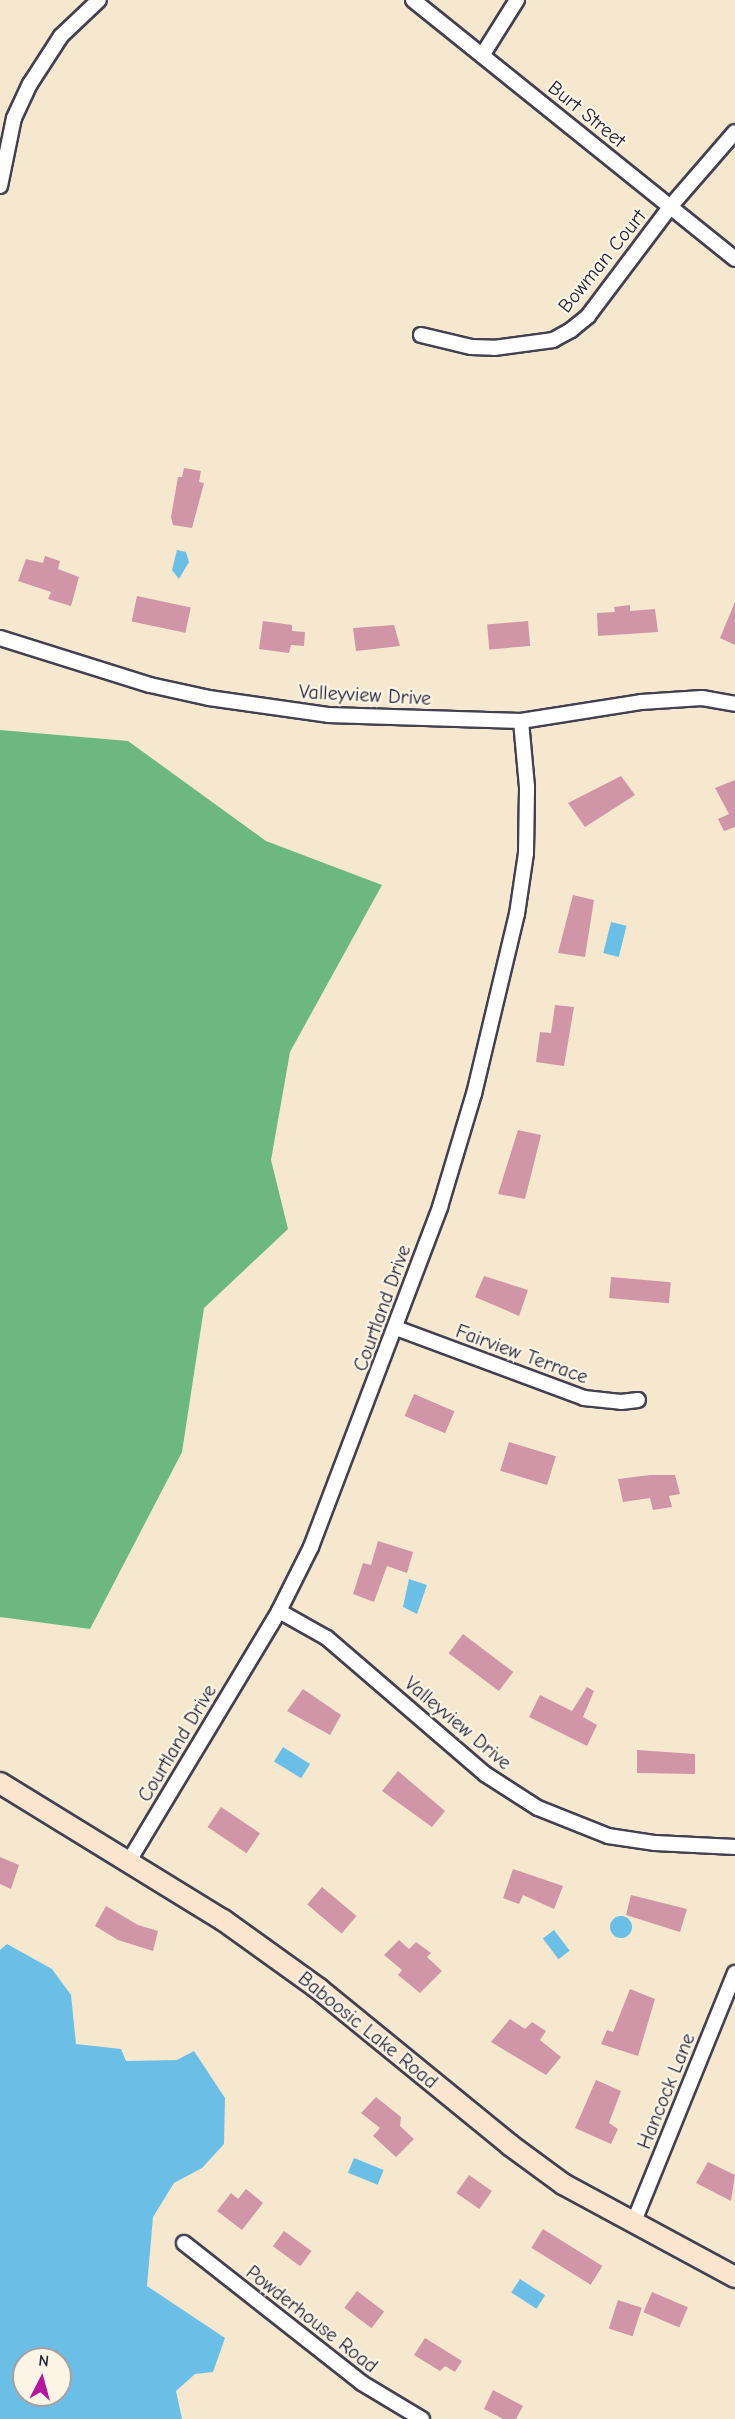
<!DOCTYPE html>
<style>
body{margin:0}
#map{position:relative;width:735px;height:2419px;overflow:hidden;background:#f6e7cf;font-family:"Comic Neue",sans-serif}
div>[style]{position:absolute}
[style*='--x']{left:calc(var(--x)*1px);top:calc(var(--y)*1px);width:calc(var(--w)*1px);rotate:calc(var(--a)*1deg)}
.forest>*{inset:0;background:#6cb880}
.water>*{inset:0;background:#6bbfe7;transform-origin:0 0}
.round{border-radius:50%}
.building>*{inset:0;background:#d195a8;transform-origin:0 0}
.roads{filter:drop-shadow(2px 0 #424051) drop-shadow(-2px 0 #424051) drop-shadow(0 2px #424051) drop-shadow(0 -2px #424051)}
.street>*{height:14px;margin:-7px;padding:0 7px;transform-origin:7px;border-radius:7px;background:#fff}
.secondary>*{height:20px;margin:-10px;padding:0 10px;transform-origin:10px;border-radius:10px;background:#fbe5cf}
span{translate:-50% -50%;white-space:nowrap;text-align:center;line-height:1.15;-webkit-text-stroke:4.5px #fcf5e5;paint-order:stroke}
.street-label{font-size:20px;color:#22223b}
.north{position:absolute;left:12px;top:2347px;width:60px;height:60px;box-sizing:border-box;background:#fcf5e5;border:2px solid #a5a1a1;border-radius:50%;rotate:6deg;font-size:16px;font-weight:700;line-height:24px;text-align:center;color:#22223b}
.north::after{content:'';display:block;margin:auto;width:21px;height:27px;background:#b5179e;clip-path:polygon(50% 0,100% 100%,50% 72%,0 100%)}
</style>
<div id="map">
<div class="forest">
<i style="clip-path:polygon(0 730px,128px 741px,266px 841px,382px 885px,290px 1052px,271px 1160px,288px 1229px,204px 1308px,182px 1452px,90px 1629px,0 1617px)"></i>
</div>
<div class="water">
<i style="clip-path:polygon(177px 550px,186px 552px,189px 562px,179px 579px,172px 570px)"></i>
<i style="left:611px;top:922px;width:16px;height:32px;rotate:14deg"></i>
<i style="clip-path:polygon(409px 1579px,427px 1585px,417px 1614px,403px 1607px)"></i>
<i style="left:283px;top:1747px;width:32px;height:17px;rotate:32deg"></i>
<i class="round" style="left:610px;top:1916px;width:22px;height:22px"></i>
<i style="left:554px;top:1930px;width:26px;height:14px;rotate:53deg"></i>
<i style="clip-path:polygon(evenodd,7px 1944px,52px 1969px,71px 1995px,76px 2044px,121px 2049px,126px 2061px,177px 2060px,194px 2051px,225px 2098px,224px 2144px,202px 2168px,174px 2183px,153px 2217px,147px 2286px,225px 2338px,213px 2372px,195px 2374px,176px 2391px,182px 2419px,0 2419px,0 1950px,7px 1944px,24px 2359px,60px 2359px,60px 2395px,24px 2395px,24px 2359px)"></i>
<i style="left:354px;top:2158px;width:32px;height:16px;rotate:22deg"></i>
<i style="left:520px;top:2279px;width:30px;height:16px;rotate:33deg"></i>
</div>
<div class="building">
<i style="clip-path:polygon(184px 468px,201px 471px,199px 482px,204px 483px,192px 528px,173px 525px,171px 517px,178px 477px,182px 477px)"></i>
<i style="clip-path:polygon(45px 556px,60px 561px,58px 569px,79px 577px,71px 606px,48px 599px,51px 592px,18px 581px,26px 559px,43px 563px)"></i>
<i style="left:137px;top:596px;width:55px;height:26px;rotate:12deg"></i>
<i style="clip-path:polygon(735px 602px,735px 645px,720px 638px)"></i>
<i style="clip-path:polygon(630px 605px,630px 611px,655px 609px,658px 632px,598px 636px,597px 613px,615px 612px,614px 607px)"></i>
<i style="clip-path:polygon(263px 621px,292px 625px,292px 631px,305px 632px,304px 646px,291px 645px,289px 653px,259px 649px)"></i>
<i style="left:528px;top:621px;width:25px;height:41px;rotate:85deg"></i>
<i style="clip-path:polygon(394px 625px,400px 646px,356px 651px,353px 628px)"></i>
<i style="clip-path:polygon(621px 776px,635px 795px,585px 827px,568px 803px)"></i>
<i style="clip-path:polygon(735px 780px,735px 827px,724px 831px,718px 819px,729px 814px,715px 788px)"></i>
<i style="clip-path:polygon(573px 895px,594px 900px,585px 957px,558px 953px)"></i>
<i style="clip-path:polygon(555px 1005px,574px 1007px,564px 1066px,536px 1062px,540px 1032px,551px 1033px)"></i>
<i style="clip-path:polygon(518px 1130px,541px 1135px,525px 1199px,498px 1194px)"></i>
<i style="clip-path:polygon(484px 1276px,528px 1290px,519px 1316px,475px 1297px)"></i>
<i style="left:611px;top:1277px;width:60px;height:21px;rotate:5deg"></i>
<i style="left:414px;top:1394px;width:44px;height:24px;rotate:23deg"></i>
<i style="left:509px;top:1442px;width:49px;height:30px;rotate:17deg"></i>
<i style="clip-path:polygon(650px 1475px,675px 1475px,680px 1494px,669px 1496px,672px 1507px,653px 1510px,650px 1498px,623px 1502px,618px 1479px)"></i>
<i style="clip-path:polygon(378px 1541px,413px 1552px,407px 1573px,387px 1566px,374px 1602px,353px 1594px,363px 1563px,371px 1565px)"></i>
<i style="left:463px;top:1634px;width:63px;height:24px;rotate:37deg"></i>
<i style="clip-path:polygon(587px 1687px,594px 1691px,583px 1717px,597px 1725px,587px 1746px,529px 1717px,540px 1695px,572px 1711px)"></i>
<i style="clip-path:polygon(303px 1689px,341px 1715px,330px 1735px,287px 1711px)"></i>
<i style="clip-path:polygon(637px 1750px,695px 1754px,695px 1774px,637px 1773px)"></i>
<i style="clip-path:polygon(398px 1771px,445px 1811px,432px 1827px,382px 1791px)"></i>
<i style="left:221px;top:1807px;width:47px;height:24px;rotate:34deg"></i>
<i style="clip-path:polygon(0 1857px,19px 1865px,11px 1889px,0 1884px)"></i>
<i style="clip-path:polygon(513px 1869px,563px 1886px,554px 1909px,523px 1895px,519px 1904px,503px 1898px)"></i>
<i style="left:322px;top:1887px;width:45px;height:23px;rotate:40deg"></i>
<i style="clip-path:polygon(631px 1895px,687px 1909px,680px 1932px,626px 1915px)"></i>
<i style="clip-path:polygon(106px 1906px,138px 1925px,158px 1931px,153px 1951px,118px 1940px,95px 1926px)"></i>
<i style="clip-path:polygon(399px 1940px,409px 1949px,416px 1942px,431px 1953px,427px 1957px,442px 1971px,420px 1993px,398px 1975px,402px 1970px,384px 1955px)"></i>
<i style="clip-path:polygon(630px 1989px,655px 1999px,638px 2056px,601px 2044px,607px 2030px,613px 2032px)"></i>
<i style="clip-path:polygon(510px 2019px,525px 2029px,532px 2022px,546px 2031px,540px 2040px,561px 2057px,546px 2075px,491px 2042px)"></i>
<i style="clip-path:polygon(596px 2080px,621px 2091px,609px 2123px,618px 2129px,611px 2144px,575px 2128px)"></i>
<i style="clip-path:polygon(376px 2097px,401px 2117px,400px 2126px,414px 2139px,396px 2157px,373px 2136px,380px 2128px,361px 2113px)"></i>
<i style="clip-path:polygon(708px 2162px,735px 2175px,731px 2201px,696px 2183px)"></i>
<i style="left:469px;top:2175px;width:28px;height:22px;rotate:35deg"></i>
<i style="clip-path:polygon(246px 2189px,263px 2203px,242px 2230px,217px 2211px,231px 2193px,238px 2199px)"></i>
<i style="left:543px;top:2229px;width:70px;height:22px;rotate:32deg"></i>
<i style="left:284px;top:2231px;width:34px;height:19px;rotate:36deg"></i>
<i style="left:357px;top:2291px;width:34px;height:21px;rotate:37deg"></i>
<i style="left:652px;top:2292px;width:39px;height:22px;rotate:23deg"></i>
<i style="left:618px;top:2300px;width:25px;height:30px;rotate:18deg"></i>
<i style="clip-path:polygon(425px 2338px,462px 2361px,455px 2372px,445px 2366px,440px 2371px,414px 2355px)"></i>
<i style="clip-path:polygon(493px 2390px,523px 2406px,516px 2419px,503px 2419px,484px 2409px)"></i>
</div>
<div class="roads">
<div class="street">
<i style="--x:413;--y:0;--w:413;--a:38.8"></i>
<i style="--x:483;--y:54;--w:64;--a:-57.8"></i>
<i style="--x:0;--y:186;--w:69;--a:-78.4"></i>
<i style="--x:14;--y:118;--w:38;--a:-65"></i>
<i style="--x:30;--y:84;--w:57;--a:-57.1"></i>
<i style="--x:61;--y:36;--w:52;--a:-43.5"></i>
<i style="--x:421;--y:335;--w:51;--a:13.5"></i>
<i style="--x:471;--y:347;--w:23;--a:2"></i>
<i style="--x:494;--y:348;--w:60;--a:-7.7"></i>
<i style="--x:553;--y:340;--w:21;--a:-29"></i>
<i style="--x:571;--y:330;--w:22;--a:-39"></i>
<i style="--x:588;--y:316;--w:136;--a:-53"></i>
<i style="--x:670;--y:207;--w:99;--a:-49.1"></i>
<i style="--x:0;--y:638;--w:157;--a:17.4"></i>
<i style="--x:150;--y:685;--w:60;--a:12.4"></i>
<i style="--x:209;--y:698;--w:120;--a:8.1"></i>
<i style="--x:328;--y:715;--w:193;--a:1.8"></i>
<i style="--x:521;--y:721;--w:121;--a:-9"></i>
<i style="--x:641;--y:702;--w:61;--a:-3.8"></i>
<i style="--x:702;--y:698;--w:34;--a:10"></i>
<i style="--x:396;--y:1328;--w:201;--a:20.4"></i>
<i style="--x:584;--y:1398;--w:37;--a:6"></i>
<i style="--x:621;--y:1402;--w:17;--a:-7"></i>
<i style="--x:279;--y:1611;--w:55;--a:29.4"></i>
<i style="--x:327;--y:1638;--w:208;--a:40.7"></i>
<i style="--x:485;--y:1774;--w:63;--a:32.7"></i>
<i style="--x:538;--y:1808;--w:75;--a:21.8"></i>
<i style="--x:608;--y:1836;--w:48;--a:8.5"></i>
<i style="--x:655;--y:1843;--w:80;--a:2.9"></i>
<i style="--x:129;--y:1861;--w:292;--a:-59"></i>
<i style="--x:279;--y:1611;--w:72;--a:-63.4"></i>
<i style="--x:311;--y:1547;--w:364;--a:-69.2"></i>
<i style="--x:440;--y:1207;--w:118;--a:-73.3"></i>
<i style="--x:474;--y:1094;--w:185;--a:-76.6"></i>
<i style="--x:517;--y:914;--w:62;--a:-81.6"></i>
<i style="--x:526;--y:853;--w:66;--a:-89.1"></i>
<i style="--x:527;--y:787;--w:66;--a:-95.2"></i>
<i style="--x:633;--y:2224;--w:271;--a:-67.9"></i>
<i style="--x:184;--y:2243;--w:226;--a:38.2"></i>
<i style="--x:362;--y:2383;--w:70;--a:31"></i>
</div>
<div class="secondary">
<i style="--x:0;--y:1783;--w:262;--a:31.6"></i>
<i style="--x:223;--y:1920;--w:118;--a:35.7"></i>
<i style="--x:319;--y:1989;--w:247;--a:39.2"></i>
<i style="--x:510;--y:2145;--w:66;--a:36.3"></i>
<i style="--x:563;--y:2184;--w:196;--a:28.4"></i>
</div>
</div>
<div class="street-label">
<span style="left:587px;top:114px;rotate:39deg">Burt Street</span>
<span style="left:602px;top:261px;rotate:-51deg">Bowman Court</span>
<span style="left:365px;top:695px;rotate:3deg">Valleyview Drive</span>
<span style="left:382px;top:1308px;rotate:-70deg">Courtland Drive</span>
<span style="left:522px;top:1354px;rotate:20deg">Fairview Terrace</span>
<span style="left:458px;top:1723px;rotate:40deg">Valleyview Drive</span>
<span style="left:177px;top:1743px;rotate:-59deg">Courtland Drive</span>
<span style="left:368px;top:2030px;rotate:39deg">Baboosic Lake Road</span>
<span style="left:666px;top:2091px;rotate:-68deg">Hancock Lane</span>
<span style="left:312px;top:2319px;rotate:38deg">Powderhouse Road</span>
</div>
<div class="north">N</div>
</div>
